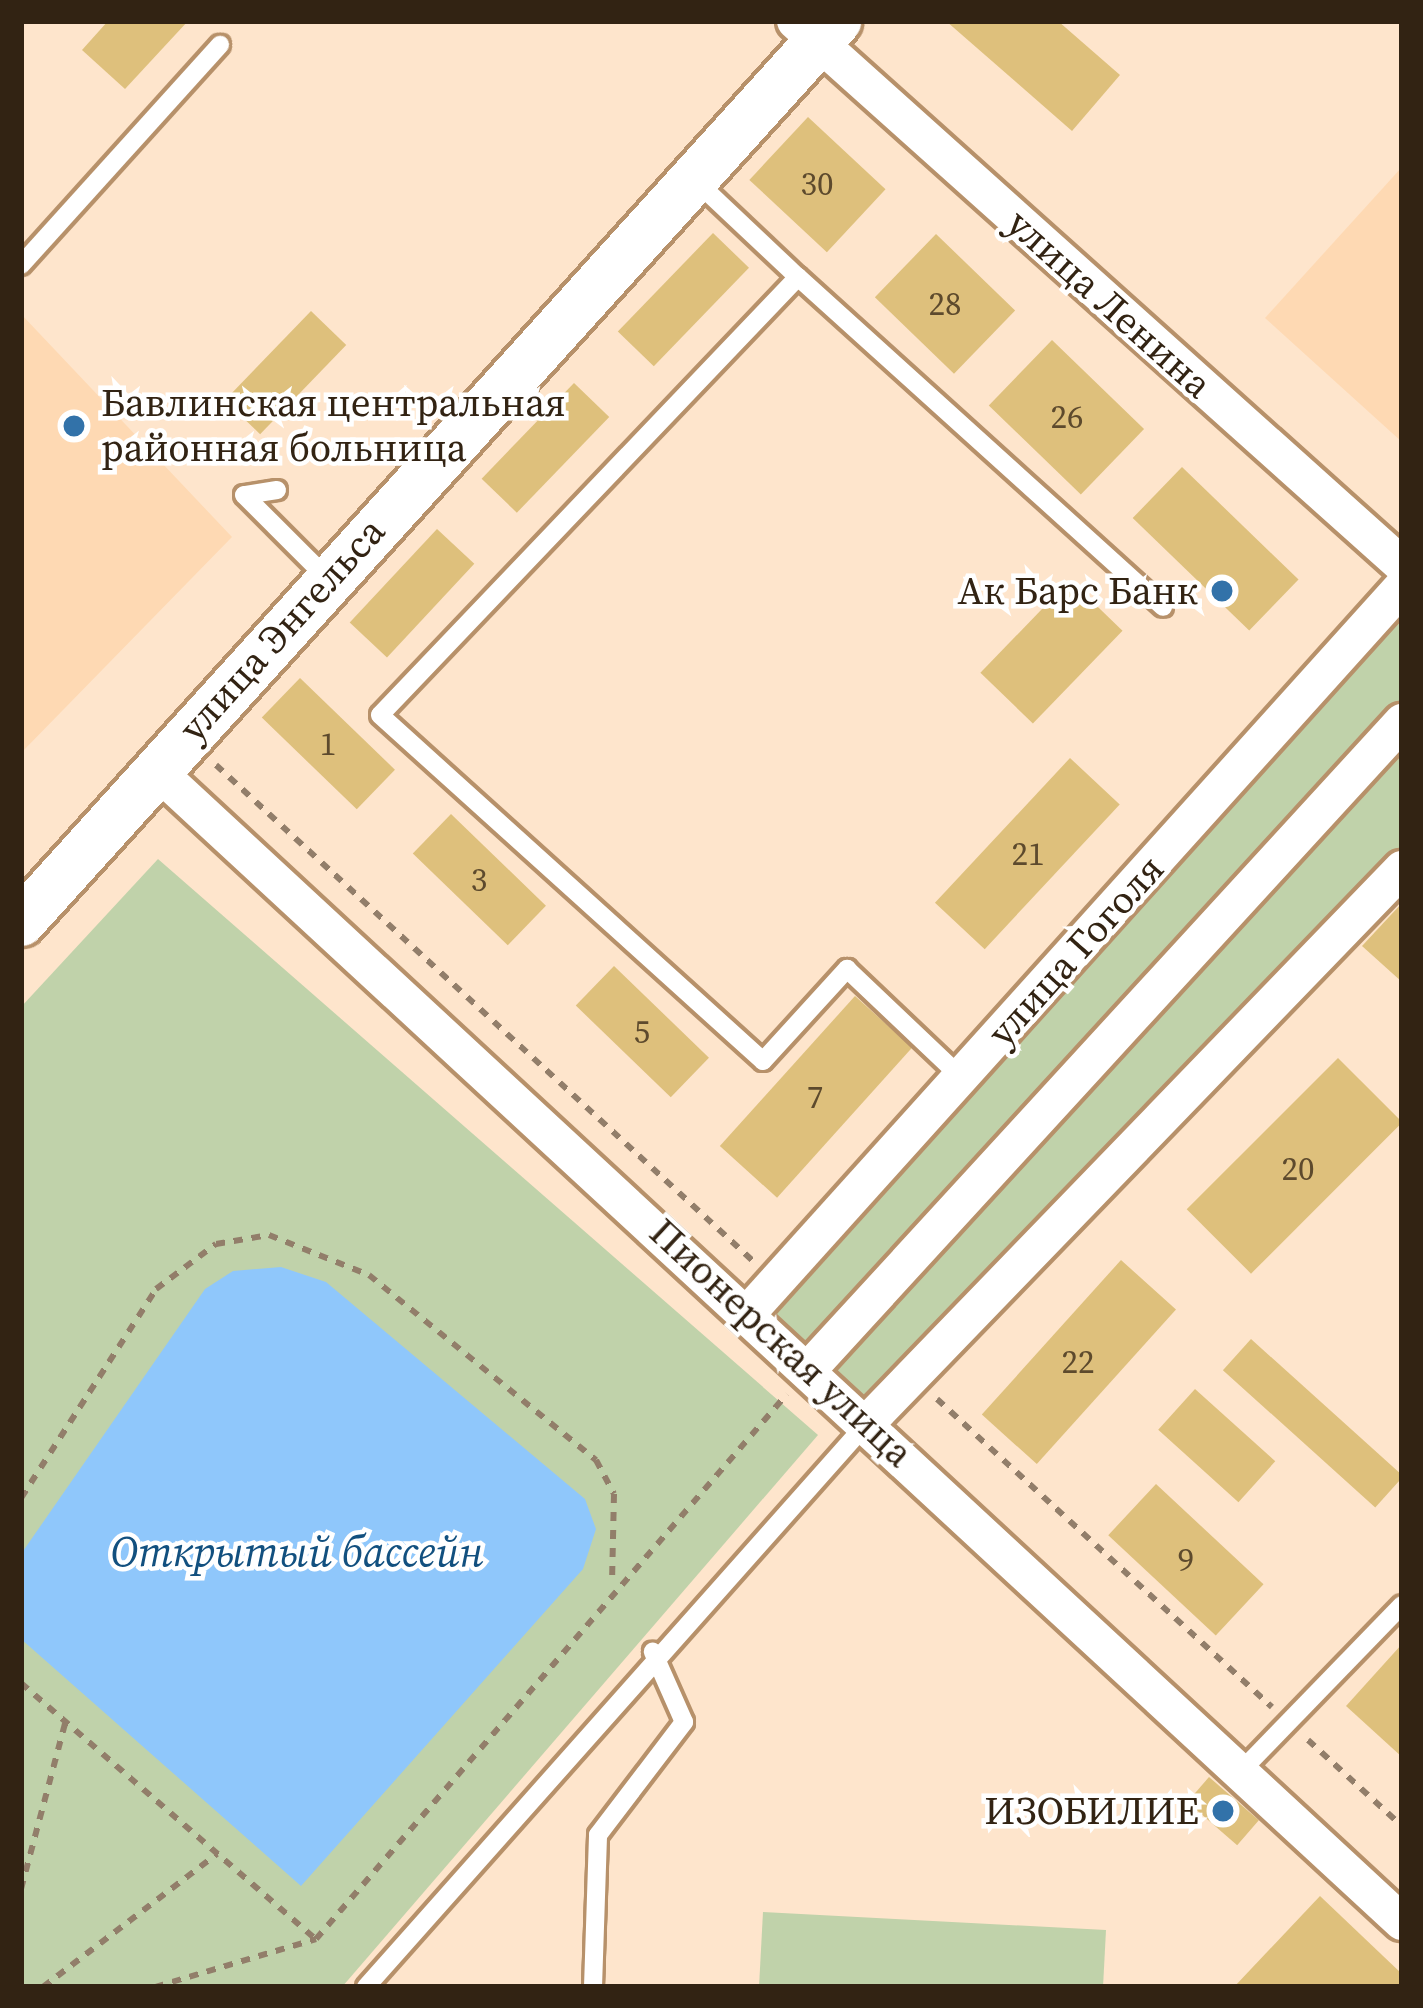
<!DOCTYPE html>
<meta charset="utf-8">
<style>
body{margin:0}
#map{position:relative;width:1423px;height:2008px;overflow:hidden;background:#fee5cc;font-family:"Source Serif 4",serif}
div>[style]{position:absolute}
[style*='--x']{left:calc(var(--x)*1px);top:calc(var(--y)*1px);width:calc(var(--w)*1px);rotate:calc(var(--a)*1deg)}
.built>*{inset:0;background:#fed9b3}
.green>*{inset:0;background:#c0d2aa}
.water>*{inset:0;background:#8fc7fb}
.building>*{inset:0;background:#dec07c;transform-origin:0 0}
.path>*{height:6px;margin-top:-3px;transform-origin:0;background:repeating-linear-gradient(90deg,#927e6a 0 9px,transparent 0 18px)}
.roads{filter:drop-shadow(3px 0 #b7916a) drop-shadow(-3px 0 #b7916a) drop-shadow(0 3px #b7916a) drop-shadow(0 -3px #b7916a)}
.lane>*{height:18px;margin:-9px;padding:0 9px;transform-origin:9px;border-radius:9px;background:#fff}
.street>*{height:36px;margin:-18px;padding:0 18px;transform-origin:18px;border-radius:18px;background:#fff}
.secondary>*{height:48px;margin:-24px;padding:0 24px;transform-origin:24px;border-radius:24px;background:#fff}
.dots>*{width:33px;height:33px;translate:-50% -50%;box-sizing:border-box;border:6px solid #fff;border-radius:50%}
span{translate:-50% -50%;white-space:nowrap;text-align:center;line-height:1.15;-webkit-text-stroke:9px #fff;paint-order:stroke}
.number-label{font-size:33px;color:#5d4a2d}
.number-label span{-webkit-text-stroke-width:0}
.street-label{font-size:39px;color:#322313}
.poi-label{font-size:39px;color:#322313}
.left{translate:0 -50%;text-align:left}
.right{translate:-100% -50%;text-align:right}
.water-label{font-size:42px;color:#12507f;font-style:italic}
.frame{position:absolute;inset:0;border:24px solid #322313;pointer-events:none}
</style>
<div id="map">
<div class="built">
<i style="clip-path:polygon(1402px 167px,1402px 442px,1265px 318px)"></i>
<i style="clip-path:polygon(21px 314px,232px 537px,21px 753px)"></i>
</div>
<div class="green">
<i style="clip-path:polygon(1402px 587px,1402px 869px,868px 1422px,748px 1313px)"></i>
<i style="clip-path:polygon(158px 859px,818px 1435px,342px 1987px,21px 1987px,21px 1007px)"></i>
<i style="clip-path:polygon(763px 1912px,1106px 1930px,1103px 1987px,759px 1987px)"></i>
</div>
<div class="water">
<i style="clip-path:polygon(281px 1267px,326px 1282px,585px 1499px,596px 1529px,583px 1569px,301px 1886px,21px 1639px,21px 1554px,205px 1289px,233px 1271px)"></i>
</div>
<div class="building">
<i style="clip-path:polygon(108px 21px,188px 21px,125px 89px,82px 50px)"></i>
<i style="clip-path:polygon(946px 21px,1058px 21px,1120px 75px,1072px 131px)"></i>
<i style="left:808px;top:117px;width:106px;height:86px;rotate:43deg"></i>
<i style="left:713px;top:233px;width:50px;height:137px;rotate:44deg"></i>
<i style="left:936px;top:234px;width:110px;height:88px;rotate:44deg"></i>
<i style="left:311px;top:311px;width:49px;height:124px;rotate:44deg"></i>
<i style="left:1052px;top:340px;width:128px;height:91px;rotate:44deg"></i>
<i style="left:574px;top:383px;width:49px;height:133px;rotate:44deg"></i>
<i style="left:1182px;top:467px;width:162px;height:71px;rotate:44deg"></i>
<i style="left:437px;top:529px;width:51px;height:128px;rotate:43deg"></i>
<i style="left:1070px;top:580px;width:73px;height:129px;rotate:44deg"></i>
<i style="left:300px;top:678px;width:132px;height:55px;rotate:44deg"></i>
<i style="left:1070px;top:758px;width:68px;height:198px;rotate:43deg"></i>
<i style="left:451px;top:814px;width:132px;height:55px;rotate:44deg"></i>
<i style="clip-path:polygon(1402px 903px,1402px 982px,1362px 946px)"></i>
<i style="left:614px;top:966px;width:132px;height:55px;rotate:44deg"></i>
<i style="left:855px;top:996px;width:77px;height:202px;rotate:42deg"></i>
<i style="left:1338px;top:1058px;width:91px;height:214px;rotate:45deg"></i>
<i style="left:1121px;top:1260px;width:74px;height:208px;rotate:42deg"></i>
<i style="left:1251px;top:1339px;width:205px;height:42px;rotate:42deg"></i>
<i style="left:1195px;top:1389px;width:108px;height:55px;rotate:42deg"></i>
<i style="left:1156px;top:1484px;width:147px;height:70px;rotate:43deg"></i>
<i style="clip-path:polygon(1402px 1644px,1402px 1757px,1346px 1706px)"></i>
<i style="left:1209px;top:1777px;width:66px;height:33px;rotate:41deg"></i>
<i style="clip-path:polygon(1320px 1896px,1402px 1974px,1402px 1987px,1234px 1987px)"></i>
</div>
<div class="path">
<i style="--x:216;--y:765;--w:731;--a:42.73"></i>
<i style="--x:937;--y:1399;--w:455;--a:42.6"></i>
<i style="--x:21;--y:1498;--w:249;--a:-57.1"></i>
<i style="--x:156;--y:1289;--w:75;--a:-36.9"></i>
<i style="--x:216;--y:1244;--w:54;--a:-9.6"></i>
<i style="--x:269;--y:1235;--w:108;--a:21.8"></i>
<i style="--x:369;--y:1275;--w:293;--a:39.2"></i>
<i style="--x:596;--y:1460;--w:38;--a:62"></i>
<i style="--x:614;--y:1494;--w:90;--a:91.3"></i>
<i style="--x:21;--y:1683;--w:391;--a:41"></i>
<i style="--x:1308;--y:1740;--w:127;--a:42.5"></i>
<i style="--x:21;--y:1889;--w:175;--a:-75.1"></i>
<i style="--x:43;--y:1987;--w:219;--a:-37.4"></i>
<i style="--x:155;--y:1987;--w:168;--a:-16.6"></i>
<i style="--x:316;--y:1939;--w:720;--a:-49.17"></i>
</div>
<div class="roads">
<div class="lane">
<i style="--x:696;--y:181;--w:140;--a:43.3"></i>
<i style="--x:798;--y:277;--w:605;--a:133.66"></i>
<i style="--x:380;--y:715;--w:516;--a:42.09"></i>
<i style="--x:763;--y:1061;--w:125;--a:-47.6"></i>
<i style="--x:847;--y:969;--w:158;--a:43.5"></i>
<i style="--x:21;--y:265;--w:297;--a:-47.9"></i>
<i style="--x:798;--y:277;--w:492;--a:42.1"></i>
<i style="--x:277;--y:490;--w:33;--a:171"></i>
<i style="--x:244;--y:495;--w:119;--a:45"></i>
<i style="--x:1241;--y:1771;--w:231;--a:-45.9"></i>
<i style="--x:366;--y:1987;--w:756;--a:-48.38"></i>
<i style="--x:593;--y:1987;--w:152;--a:-88.1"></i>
<i style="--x:598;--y:1835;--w:142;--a:-52.7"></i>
<i style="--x:684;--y:1722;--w:77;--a:-113.9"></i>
</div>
<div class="street">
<i style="--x:795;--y:21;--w:815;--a:41.87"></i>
<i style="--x:156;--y:770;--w:1697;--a:42.76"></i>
<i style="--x:748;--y:1313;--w:977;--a:-47.99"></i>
<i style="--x:809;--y:1369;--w:878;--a:-47.49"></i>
<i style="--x:868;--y:1422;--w:769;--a:-46"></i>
</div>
<div class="secondary">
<i style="--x:21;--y:922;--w:1216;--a:-47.83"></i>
</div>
</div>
<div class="dots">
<i style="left:74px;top:426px;background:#3272a9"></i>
<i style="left:1222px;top:591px;background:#3272a9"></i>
<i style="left:1223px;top:1811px;background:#3272a9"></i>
</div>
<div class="number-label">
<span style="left:817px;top:184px">30</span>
<span style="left:945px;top:304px">28</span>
<span style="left:1067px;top:417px">26</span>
<span style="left:328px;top:744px">1</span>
<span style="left:1028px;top:854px">21</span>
<span style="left:479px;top:880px">3</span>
<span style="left:642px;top:1032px">5</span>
<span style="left:815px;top:1097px">7</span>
<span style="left:1298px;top:1169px">20</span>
<span style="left:1078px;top:1362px">22</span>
<span style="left:1186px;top:1560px">9</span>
</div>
<div class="street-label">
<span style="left:1109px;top:304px;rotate:42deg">улица Ленина</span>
<span style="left:282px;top:630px;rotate:-48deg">улица Энгельса</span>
<span style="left:1076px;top:951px;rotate:-48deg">улица Гоголя</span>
<span style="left:781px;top:1343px;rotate:43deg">Пионерская улица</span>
</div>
<div class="poi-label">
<span class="left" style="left:101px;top:426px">Бавлинская центральная<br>районная больница</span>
<span class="right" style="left:1198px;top:591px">Ак Барс Банк</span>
<span class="right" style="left:1199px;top:1811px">ИЗОБИЛИЕ</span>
</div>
<div class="water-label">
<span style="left:297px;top:1551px">Открытый бассейн</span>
</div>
<div class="frame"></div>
</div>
